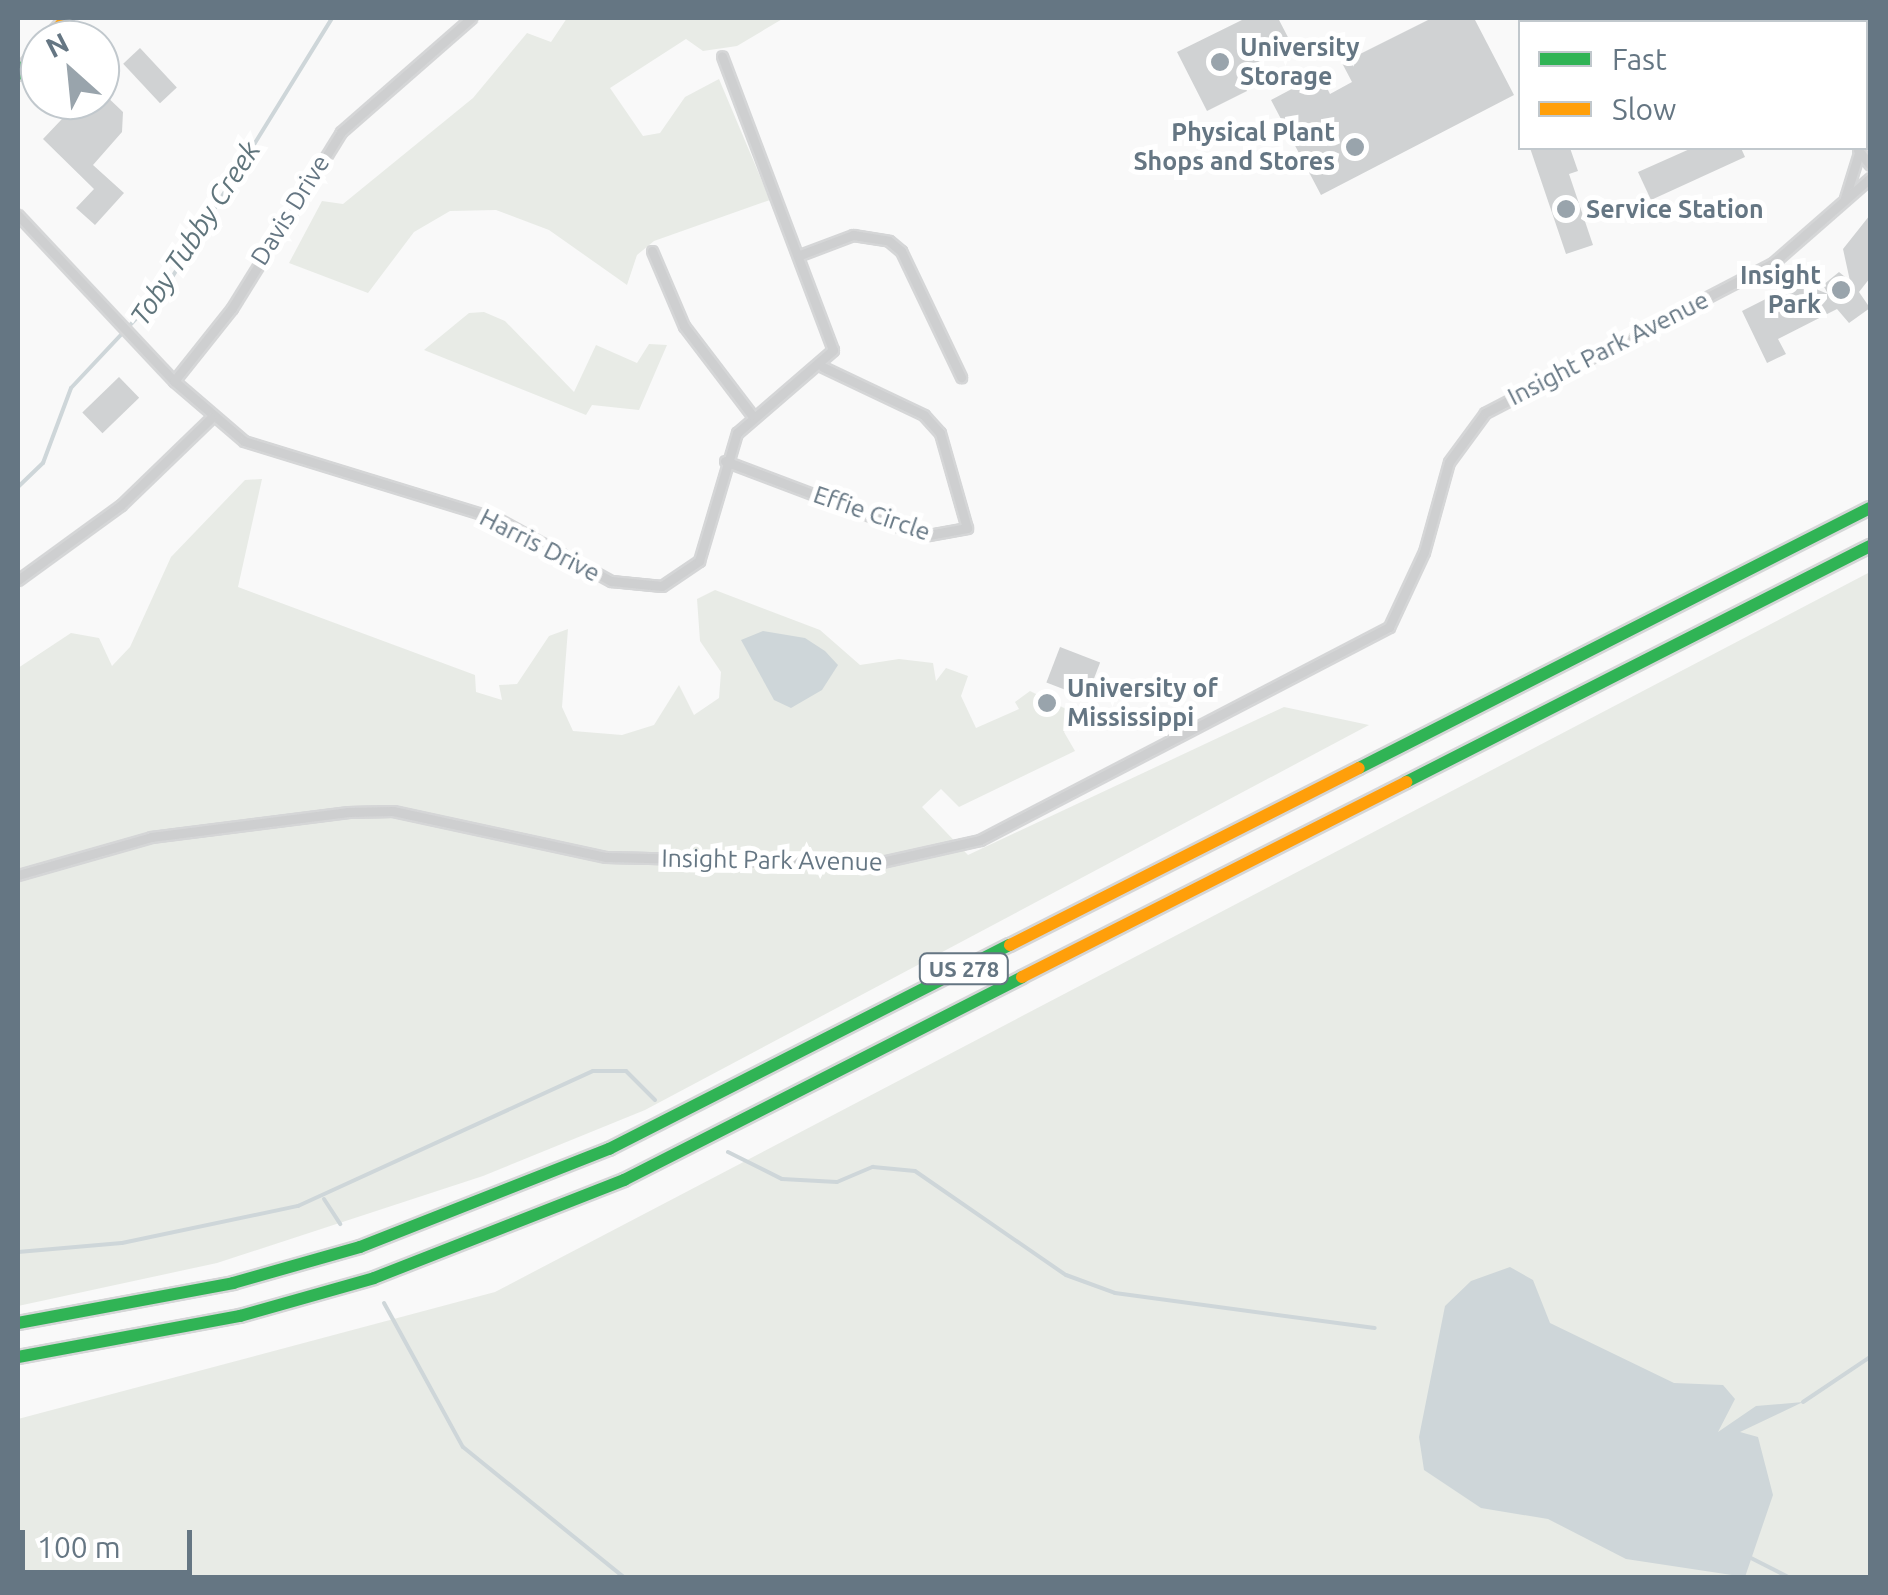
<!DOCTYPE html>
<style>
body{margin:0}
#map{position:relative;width:1888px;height:1595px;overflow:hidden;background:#f9f9f9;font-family:Ubuntu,sans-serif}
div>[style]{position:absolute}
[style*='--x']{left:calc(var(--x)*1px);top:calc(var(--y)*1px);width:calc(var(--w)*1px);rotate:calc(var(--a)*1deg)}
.green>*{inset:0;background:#e8ebe6}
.water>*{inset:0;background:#ced6d9}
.stream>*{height:4px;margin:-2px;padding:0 2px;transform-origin:2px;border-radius:2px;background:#ced6d9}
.building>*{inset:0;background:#d0d2d3;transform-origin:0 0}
.roads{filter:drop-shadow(2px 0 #d5d6d7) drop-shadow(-2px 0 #d5d6d7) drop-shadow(0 2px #d5d6d7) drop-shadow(0 -2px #d5d6d7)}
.street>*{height:9px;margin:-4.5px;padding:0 4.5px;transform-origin:4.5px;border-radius:4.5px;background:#cecfd0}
.fast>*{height:12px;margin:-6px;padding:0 6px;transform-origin:6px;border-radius:6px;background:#30b455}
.slow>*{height:12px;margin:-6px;padding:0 6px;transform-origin:6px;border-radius:6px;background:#ff9f0a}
.dots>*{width:28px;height:28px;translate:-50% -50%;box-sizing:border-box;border:5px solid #fff;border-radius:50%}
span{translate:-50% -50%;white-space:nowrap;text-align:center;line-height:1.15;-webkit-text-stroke:10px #fff;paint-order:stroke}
.shield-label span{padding:2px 8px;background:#fff;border:2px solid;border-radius:8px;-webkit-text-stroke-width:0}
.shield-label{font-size:22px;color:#657683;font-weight:700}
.poi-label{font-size:25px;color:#657683;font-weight:700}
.left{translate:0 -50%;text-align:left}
.right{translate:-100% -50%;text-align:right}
.street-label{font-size:25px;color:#657683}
.water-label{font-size:28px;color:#60757c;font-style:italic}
.frame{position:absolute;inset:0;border:20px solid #657683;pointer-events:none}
.legend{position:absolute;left:1518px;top:20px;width:350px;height:130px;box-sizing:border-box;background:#fff;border:2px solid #c1c8cd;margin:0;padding:12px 18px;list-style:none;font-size:30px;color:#657683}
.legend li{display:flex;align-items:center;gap:20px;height:50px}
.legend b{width:50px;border:2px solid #c1c8cd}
.north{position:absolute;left:20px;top:20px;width:100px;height:100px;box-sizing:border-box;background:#fff;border:2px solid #c1c8cd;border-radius:50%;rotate:333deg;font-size:28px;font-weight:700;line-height:40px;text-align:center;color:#657683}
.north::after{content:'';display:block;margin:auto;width:35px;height:45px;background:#99a4ac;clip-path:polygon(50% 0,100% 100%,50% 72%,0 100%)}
.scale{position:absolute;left:20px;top:1530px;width:172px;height:45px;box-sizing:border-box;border:5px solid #657683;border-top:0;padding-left:12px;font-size:30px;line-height:35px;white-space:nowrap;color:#657683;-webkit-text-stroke:8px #fff;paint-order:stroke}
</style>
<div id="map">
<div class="green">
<i style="clip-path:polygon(567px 18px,784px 18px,737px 46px,703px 51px,686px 39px,610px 88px,643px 136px,660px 133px,685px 97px,719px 79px,770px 200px,654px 241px,637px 255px,627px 285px,549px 230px,496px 210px,450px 211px,414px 232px,368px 293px,289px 263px,322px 201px,343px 204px,473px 98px,527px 33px,551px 42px)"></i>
<i style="clip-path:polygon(484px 312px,505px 321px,574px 392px,596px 345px,637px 363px,649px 344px,667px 345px,639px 410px,592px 405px,586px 415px,424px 350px,469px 313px)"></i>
<i style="clip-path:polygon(262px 479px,238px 587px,475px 675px,476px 692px,502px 700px,499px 685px,517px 684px,549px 636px,568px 629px,562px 707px,573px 731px,622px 735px,654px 725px,679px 685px,694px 715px,719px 698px,721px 672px,700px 641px,697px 599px,715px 590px,820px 630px,860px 665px,899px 659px,933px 663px,936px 681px,946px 668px,968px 676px,961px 696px,976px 728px,1019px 709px,1015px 702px,1030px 691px,1074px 713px,1064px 732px,1075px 751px,959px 807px,941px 789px,922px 807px,968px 855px,1284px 707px,1369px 725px,645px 1110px,483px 1176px,217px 1263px,18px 1306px,18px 668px,71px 633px,99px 638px,112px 666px,130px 647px,171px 557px,245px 480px)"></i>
<i style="clip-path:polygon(1870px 572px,1870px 1577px,18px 1578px,18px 1419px,495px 1292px)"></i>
</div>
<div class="water">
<i style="clip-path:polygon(763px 631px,805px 638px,825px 651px,838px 665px,822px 690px,791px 708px,774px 700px,741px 640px)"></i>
<i style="clip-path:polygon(1510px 1267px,1533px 1280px,1550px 1323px,1674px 1383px,1723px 1385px,1735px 1399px,1718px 1432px,1756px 1406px,1803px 1402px,1740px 1432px,1758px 1437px,1773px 1495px,1745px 1577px,1626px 1559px,1548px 1519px,1481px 1508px,1424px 1470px,1419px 1437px,1445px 1306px,1471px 1281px)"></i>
</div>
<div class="stream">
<i style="--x:18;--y:487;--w:35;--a:-44"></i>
<i style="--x:43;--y:463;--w:80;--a:-69.5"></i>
<i style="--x:71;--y:388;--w:139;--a:-46.8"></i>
<i style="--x:166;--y:287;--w:316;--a:-58.3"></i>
<i style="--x:728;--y:1152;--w:60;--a:26.6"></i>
<i style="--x:782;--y:1179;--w:55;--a:3.1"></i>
<i style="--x:837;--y:1182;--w:39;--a:-23"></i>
<i style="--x:873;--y:1167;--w:42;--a:5.4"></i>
<i style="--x:915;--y:1171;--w:183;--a:34.6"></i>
<i style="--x:1066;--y:1275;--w:52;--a:20.2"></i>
<i style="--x:1115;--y:1293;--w:262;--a:7.7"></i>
<i style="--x:324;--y:1199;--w:30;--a:57"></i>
<i style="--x:18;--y:1252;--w:104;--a:-4.9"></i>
<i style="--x:122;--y:1243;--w:180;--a:-11.9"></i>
<i style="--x:298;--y:1206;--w:324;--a:-24.6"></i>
<i style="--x:593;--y:1071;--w:33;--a:0"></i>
<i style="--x:626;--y:1071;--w:41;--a:45"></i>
<i style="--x:384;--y:1303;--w:164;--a:61.3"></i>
<i style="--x:463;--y:1447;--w:208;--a:39"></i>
<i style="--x:1803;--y:1402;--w:81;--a:-33.9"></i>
<i style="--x:1751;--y:1558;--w:44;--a:27.1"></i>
</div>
<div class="building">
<i style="clip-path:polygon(1246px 18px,1278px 18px,1292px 45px,1238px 72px,1247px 91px,1207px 111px,1177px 52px)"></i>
<i style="clip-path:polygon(1432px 18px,1474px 18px,1514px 95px,1321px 195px,1271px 100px,1320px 74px,1330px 94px,1352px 82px,1342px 63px)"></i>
<i style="left:140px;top:48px;width:54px;height:23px;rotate:47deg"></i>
<i style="clip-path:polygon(100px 90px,123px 112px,122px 132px,93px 165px,124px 193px,95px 225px,76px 208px,94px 189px,43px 139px,80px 100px,100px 100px)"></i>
<i style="clip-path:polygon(1530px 148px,1570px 148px,1578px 171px,1569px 174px,1593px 245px,1566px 254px)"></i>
<i style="clip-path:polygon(1692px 148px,1741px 148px,1745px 157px,1651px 200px,1638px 172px)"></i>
<i style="clip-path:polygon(1870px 215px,1870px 278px,1859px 292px,1870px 308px,1849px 323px,1837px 309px,1778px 339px,1786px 354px,1767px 363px,1742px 311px,1799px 282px,1828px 294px,1823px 285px,1839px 272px,1850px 281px,1843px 249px)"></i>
<i style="left:119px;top:377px;width:29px;height:51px;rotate:46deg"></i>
<i style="left:1060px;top:647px;width:43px;height:38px;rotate:21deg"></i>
</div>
<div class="roads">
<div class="street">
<i style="--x:1757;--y:18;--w:5;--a:53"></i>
<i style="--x:1866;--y:115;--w:5;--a:-37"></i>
<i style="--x:1858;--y:150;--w:19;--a:51"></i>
<i style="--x:1845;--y:198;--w:47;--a:-72.7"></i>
<i style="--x:18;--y:215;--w:228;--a:46.8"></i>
<i style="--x:174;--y:381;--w:92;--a:40.6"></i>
<i style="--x:244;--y:441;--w:266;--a:17.1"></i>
<i style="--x:498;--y:519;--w:129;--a:28.8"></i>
<i style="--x:611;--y:581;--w:51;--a:5.6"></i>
<i style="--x:662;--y:586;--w:45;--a:-34"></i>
<i style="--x:699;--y:561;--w:134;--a:-73.5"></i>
<i style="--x:737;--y:433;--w:127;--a:-40.8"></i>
<i style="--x:833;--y:350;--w:314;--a:-110.7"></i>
<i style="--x:652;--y:251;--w:82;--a:66.9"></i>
<i style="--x:684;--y:326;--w:111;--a:52.7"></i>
<i style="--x:800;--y:255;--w:57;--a:-20.7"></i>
<i style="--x:853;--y:235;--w:36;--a:9"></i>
<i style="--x:889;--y:241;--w:16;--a:40"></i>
<i style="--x:901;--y:251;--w:140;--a:64.5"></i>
<i style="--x:174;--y:381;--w:93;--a:-51.5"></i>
<i style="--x:232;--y:308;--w:207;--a:-58.2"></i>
<i style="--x:341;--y:132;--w:173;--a:-41.2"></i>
<i style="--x:725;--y:461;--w:212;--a:20.7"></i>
<i style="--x:923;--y:536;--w:45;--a:-10.3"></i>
<i style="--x:967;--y:528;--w:99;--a:-105.9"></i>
<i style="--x:940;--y:433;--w:24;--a:-132"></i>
<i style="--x:924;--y:415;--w:112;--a:-154.6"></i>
<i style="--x:18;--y:580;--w:127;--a:-36.1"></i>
<i style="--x:121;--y:505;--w:125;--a:-44"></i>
<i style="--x:18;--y:875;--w:138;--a:-15.9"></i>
<i style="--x:151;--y:837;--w:199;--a:-7.2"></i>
<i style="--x:348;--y:812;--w:45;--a:-1.3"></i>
<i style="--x:393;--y:811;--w:218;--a:12.2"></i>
<i style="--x:606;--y:857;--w:271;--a:1.3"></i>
<i style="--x:877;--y:863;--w:106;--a:-12.6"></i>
<i style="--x:980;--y:840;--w:461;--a:-27.5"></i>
<i style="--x:1389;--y:627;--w:83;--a:-65"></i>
<i style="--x:1424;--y:552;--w:93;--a:-74.5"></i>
<i style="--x:1449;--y:462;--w:61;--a:-53.7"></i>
<i style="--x:1485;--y:413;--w:325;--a:-27.5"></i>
<i style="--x:1773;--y:263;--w:129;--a:-41.2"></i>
</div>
<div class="fast">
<i style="--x:18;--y:74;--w:34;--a:-50"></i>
<i style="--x:1359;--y:768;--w:573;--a:-26.97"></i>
<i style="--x:1406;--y:782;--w:521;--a:-26.96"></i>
<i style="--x:18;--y:1323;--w:219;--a:-10.5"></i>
<i style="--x:233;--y:1283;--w:132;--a:-15.8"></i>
<i style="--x:360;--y:1247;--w:268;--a:-21.5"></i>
<i style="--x:609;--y:1149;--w:450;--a:-27"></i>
<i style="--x:18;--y:1357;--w:226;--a:-10.5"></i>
<i style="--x:240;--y:1316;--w:139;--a:-15.8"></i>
<i style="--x:374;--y:1278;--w:269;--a:-21.4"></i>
<i style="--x:624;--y:1180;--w:447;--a:-27"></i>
</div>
<div class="slow">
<i style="--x:47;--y:40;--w:30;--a:-48"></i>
<i style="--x:1010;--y:945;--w:391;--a:-26.9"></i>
<i style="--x:1022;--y:977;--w:431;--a:-26.9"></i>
</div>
</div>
<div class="dots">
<i style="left:1220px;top:62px;background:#99a4ac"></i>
<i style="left:1355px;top:147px;background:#99a4ac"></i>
<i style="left:1566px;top:209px;background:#99a4ac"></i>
<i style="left:1841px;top:290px;background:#99a4ac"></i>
<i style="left:1047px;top:703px;background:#99a4ac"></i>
</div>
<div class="shield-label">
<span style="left:964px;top:969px">US 278</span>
</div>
<div class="poi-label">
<span class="left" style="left:1240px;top:62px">University<br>Storage</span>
<span class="right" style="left:1335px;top:147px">Physical Plant<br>Shops and Stores</span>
<span class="left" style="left:1586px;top:209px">Service Station</span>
<span class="right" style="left:1821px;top:290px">Insight<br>Park</span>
<span class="left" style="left:1067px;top:703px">University of<br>Mississippi</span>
</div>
<div class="street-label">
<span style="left:290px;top:210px;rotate:-58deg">Davis Drive</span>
<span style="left:1608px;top:348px;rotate:-27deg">Insight Park Avenue</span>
<span style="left:872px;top:513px;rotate:19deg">Effie Circle</span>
<span style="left:540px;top:545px;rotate:27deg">Harris Drive</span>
<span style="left:772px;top:860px;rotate:1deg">Insight Park Avenue</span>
</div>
<div class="water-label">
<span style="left:195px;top:233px;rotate:-57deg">Toby Tubby Creek</span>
</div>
<div class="frame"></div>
<ul class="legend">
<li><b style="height:12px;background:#30b455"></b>Fast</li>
<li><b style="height:12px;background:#ff9f0a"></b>Slow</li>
</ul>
<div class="north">N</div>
<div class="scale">100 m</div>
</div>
